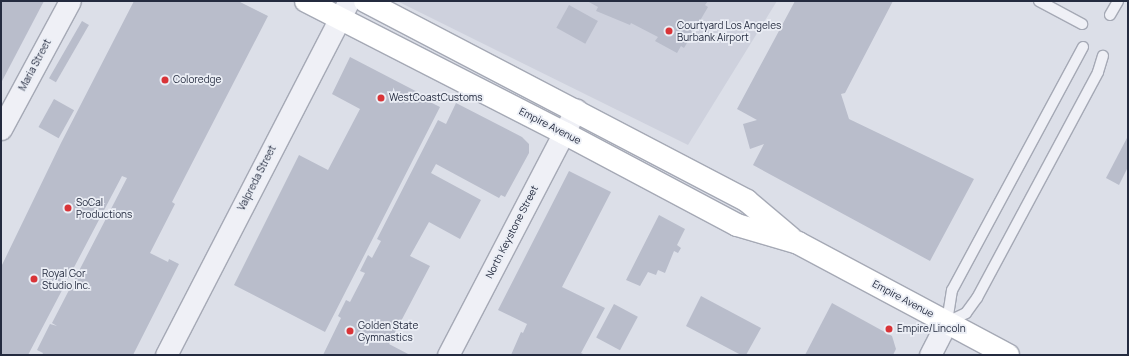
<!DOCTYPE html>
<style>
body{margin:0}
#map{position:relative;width:1129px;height:356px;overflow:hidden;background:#dcdfe8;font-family:Manrope,sans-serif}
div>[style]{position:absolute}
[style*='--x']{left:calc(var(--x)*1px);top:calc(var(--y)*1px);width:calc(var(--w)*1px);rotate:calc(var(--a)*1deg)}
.built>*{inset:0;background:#ced1dd}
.building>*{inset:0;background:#b9bdcb;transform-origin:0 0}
.roads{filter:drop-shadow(1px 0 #a5a9b5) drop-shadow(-1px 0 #a5a9b5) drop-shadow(0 1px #a5a9b5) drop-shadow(0 -1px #a5a9b5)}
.service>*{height:10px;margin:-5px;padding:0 5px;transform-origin:5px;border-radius:5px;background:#eff0f6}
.minor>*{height:21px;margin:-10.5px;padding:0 10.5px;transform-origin:10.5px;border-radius:10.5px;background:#eff0f6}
.primary>*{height:22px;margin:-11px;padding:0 11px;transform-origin:11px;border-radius:11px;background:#fff}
.dots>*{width:11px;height:11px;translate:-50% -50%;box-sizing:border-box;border:2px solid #ebeef5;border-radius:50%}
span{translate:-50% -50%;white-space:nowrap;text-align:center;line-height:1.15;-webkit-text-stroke:3.5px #ebeef5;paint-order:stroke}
.poi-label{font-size:10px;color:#242b3f}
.left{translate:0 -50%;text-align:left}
.street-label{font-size:10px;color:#242b3f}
.frame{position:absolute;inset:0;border:2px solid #242b3f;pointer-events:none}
</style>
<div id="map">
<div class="built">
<i style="clip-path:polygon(397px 1px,777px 1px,688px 145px)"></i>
</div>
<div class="building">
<i style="clip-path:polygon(1px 1px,44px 1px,1px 83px)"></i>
<i style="clip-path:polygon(134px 1px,238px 1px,268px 16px,172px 202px,175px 204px,150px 253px,168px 262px,169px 259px,179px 264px,133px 355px,42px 355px,43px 353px,37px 350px,50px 324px,57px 326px,52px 323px,127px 178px,122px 176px,28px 355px,1px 355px,1px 267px,61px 143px)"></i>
<i style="clip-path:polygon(587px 1px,708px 1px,705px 5px,708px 7px,684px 48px,681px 46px,677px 53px,655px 41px,658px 37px,631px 23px,630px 25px,601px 13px,596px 11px,598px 7px)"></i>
<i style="clip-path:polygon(795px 1px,893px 1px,845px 93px,841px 94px,849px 119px,974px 179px,930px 261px,753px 165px,764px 144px,750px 149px,743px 124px,757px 120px,737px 109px)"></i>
<i style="left:569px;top:5px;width:33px;height:26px;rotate:29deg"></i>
<i style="left:82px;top:21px;width:8px;height:66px;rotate:30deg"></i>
<i style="clip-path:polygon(350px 57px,431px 99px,430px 102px,440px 107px,325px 332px,234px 285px,299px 155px,328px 170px,360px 109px,332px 94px)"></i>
<i style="left:54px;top:99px;width:23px;height:32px;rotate:29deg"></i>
<i style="clip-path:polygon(456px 103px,522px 137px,529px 144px,529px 153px,505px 197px,501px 195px,499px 198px,436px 164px,431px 173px,481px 200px,460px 239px,429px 222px,410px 256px,430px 266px,389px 344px,410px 355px,323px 355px,341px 318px,338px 316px,346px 300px,350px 302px,365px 273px,360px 271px,368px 255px,372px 258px,381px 241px,377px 239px,438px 120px,446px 124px)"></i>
<i style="clip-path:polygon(1128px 136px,1128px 167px,1119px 185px,1106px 178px)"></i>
<i style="clip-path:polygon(569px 171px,611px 192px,562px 287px,605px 308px,581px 353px,585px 355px,511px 355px,521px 332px,523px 333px,527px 324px,498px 310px)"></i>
<i style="clip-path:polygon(659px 215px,685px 229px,677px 245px,681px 248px,678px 253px,674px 251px,665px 273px,658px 270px,656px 275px,648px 272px,640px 286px,626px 280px)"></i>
<i style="clip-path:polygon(701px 296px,761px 328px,746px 355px,741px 355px,686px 326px)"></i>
<i style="clip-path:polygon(832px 303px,892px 336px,896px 349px,893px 355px,805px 355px)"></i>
<i style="left:614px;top:304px;width:27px;height:38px;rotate:28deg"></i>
</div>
<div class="roads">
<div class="service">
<i style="--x:1039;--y:1;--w:49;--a:28.1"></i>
<i style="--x:1110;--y:15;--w:16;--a:-60"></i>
<i style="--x:1083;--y:47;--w:276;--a:118.3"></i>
<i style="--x:952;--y:290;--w:32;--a:99"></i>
<i style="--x:947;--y:322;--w:21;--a:-25"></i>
<i style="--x:966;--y:313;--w:19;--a:-54"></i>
<i style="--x:977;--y:298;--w:256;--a:-61.8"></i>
<i style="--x:1098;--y:72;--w:17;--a:-73"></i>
</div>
<div class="minor">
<i style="--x:1;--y:129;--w:145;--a:-61.7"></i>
<i style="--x:166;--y:355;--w:399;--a:-62.7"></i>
<i style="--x:448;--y:355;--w:277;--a:-62.5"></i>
<i style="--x:930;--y:355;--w:37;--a:-63"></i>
</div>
<div class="primary">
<i style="--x:306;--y:1;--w:290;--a:27.1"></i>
<i style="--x:564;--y:133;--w:196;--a:28"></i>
<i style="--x:737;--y:225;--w:64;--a:16.4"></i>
<i style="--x:798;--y:243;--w:238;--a:28.1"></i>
<i style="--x:365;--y:1;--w:431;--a:27.6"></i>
<i style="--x:747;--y:201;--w:57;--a:40.1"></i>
</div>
</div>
<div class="dots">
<i style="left:669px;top:31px;background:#d93438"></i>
<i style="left:165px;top:80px;background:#d93438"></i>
<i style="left:381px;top:98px;background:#d93438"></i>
<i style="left:68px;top:208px;background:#d93438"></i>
<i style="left:34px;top:279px;background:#d93438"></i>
<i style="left:889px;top:329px;background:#d93438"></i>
<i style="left:350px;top:331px;background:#d93438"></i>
</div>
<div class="poi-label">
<span class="left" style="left:677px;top:31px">Courtyard Los Angeles<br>Burbank Airport</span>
<span class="left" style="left:173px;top:80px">Coloredge</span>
<span class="left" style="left:389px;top:98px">WestCoastCustoms</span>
<span class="left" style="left:76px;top:208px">SoCal<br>Productions</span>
<span class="left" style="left:42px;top:279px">Royal Gor<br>Studio Inc.</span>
<span class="left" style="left:358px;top:331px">Golden State<br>Gymnastics</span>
<span class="left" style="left:897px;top:329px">Empire/Lincoln</span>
</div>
<div class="street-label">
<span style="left:35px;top:65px;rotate:-62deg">Maria Street</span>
<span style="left:550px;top:126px;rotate:27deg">Empire Avenue</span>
<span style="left:257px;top:178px;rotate:-63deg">Valpreda Street</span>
<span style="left:512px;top:232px;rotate:-63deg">North Keystone Street</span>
<span style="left:903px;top:299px;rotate:28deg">Empire Avenue</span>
</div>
<div class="frame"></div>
</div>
